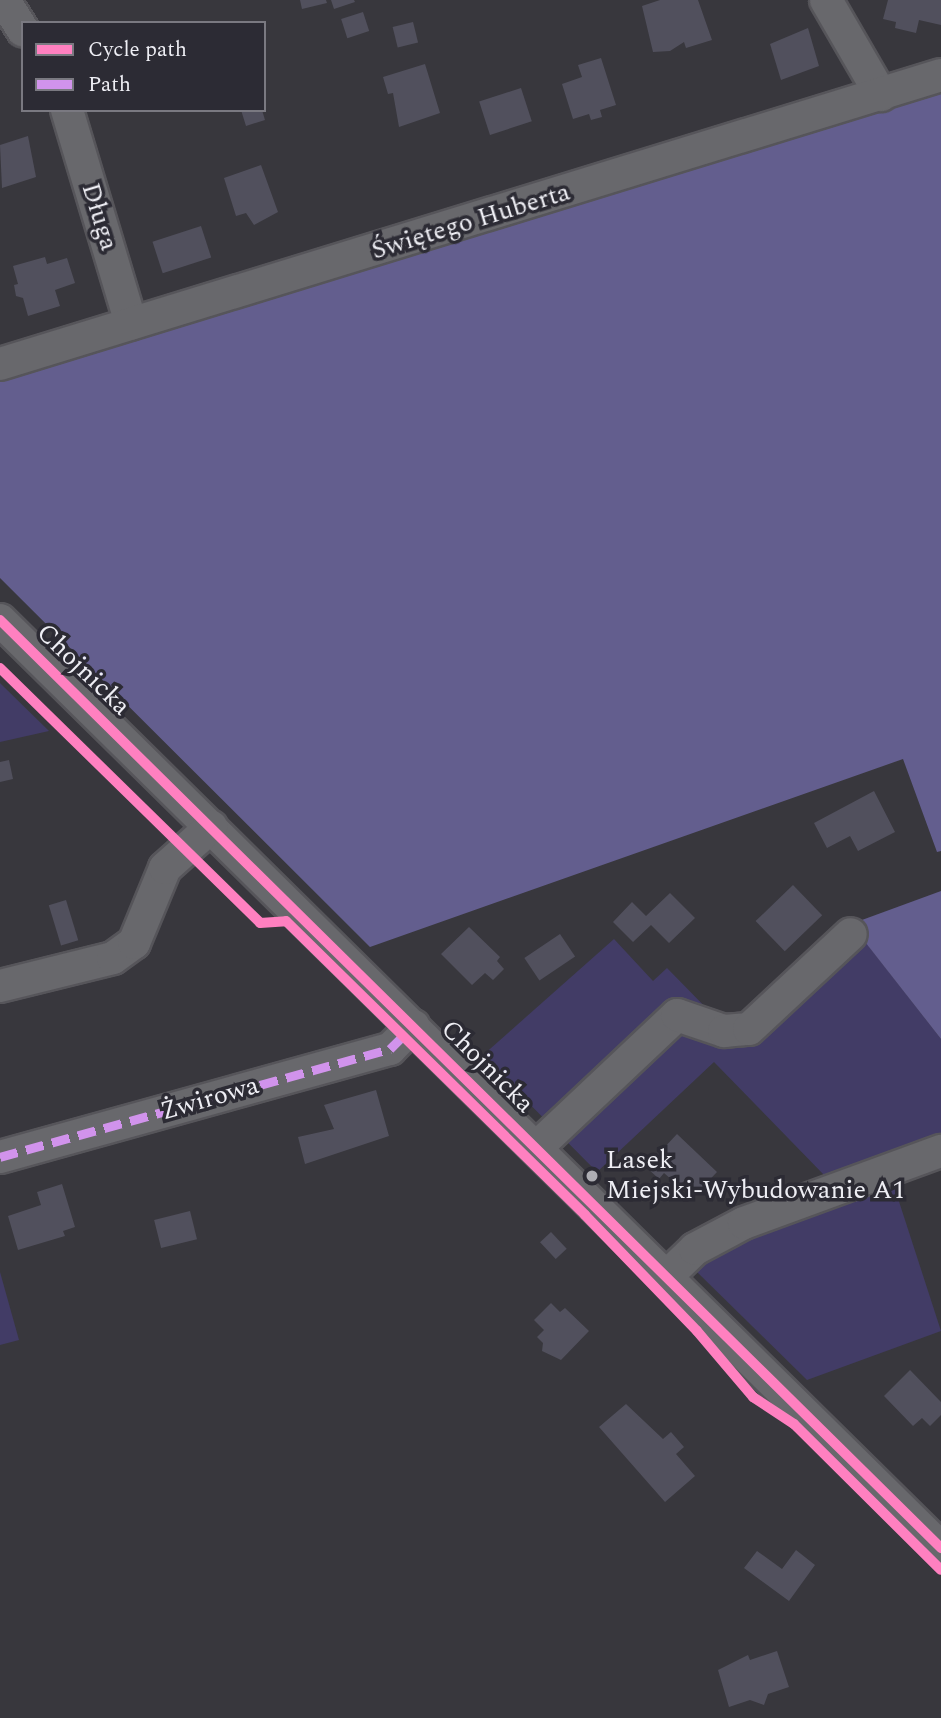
<!DOCTYPE html>
<meta charset="utf-8">
<style>
body{margin:0}
#map{position:relative;width:941px;height:1718px;overflow:hidden;background:#38373d;font-family:Spectral,serif}
div>[style]{position:absolute}
[style*='--x']{left:calc(var(--x)*1px);top:calc(var(--y)*1px);width:calc(var(--w)*1px);rotate:calc(var(--a)*1deg)}
.green>*{inset:0;background:#423c66}
.forest>*{inset:0;background:#635e8e}
.building>*{inset:0;background:#51505d;transform-origin:0 0}
.roads{filter:drop-shadow(2px 0 #56555a) drop-shadow(-2px 0 #56555a) drop-shadow(0 2px #56555a) drop-shadow(0 -2px #56555a)}
.minor>*{height:32px;margin:-16px;padding:0 16px;transform-origin:16px;border-radius:16px;background:#68686c}
.quiet>*{height:9px;margin-top:-4.5px;transform-origin:0;background:repeating-linear-gradient(90deg,#d193ec 0 18px,transparent 0 27px)}
.cycleway>*{height:10px;margin:-5px;padding:0 5px;transform-origin:5px;border-radius:5px;background:#ff80c0}
.dots>*{width:19px;height:19px;translate:-50% -50%;box-sizing:border-box;border:4px solid #2c2b34;border-radius:50%}
span{translate:-50% -50%;white-space:nowrap;text-align:center;line-height:1.15;-webkit-text-stroke:7px #2c2b34;paint-order:stroke}
.street-label{font-size:26px;color:#eeeef4}
.poi-label{font-size:26px;color:#eeeef4}
.left{translate:0 -50%;text-align:left}
.legend{position:absolute;left:21px;top:21px;width:245px;height:91px;box-sizing:border-box;background:#2c2b34;border:2px solid #7a7981;margin:0;padding:9px 12px;list-style:none;font-size:21px;color:#eeeef4}
.legend li{display:flex;align-items:center;gap:14px;height:35px}
.legend b{width:35px;border:2px solid #7a7981}
</style>
<div id="map">
<div class="green">
<i style="clip-path:polygon(0 683px,49px 731px,0 742px)"></i>
<i style="clip-path:polygon(849px 921px,941px 1039px,941px 1135px,824px 1175px,714px 1062px,597px 1172px,482px 1056px,614px 939px,653px 981px,667px 968px,719px 1021px,748px 1022px)"></i>
<i style="clip-path:polygon(893px 1183px,941px 1331px,807px 1380px,697px 1272px,719px 1245px)"></i>
<i style="clip-path:polygon(0 1272px,19px 1340px,0 1345px)"></i>
</div>
<div class="forest">
<i style="clip-path:polygon(941px 88px,941px 851px,937px 852px,903px 759px,370px 947px,0 578px,0 382px)"></i>
<i style="clip-path:polygon(941px 891px,941px 1039px,851px 924px)"></i>
</div>
<div class="building">
<i style="clip-path:polygon(300px 0,326px 0,327px 3px,302px 9px)"></i>
<i style="clip-path:polygon(331px 0,354px 0,355px 2px,334px 9px)"></i>
<i style="clip-path:polygon(660px 0,698px 0,712px 40px,686px 48px,684px 42px,670px 51px,653px 52px,642px 6px)"></i>
<i style="clip-path:polygon(888px 0,941px 0,941px 25px,919px 20px,916px 33px,895px 28px,896px 22px,883px 19px)"></i>
<i style="left:363px;top:12px;width:20px;height:23px;rotate:72deg"></i>
<i style="left:413px;top:22px;width:21px;height:21px;rotate:76deg"></i>
<i style="clip-path:polygon(808px 28px,819px 66px,781px 80px,770px 44px)"></i>
<i style="clip-path:polygon(601px 58px,616px 105px,600px 110px,602px 117px,591px 120px,589px 114px,573px 119px,562px 84px,582px 77px,578px 65px)"></i>
<i style="clip-path:polygon(425px 64px,440px 113px,399px 127px,393px 93px,388px 94px,383px 77px)"></i>
<i style="left:521px;top:88px;width:35px;height:44px;rotate:72deg"></i>
<i style="clip-path:polygon(241px 110px,262px 110px,265px 120px,246px 126px)"></i>
<i style="clip-path:polygon(28px 136px,36px 177px,2px 188px,0 145px)"></i>
<i style="clip-path:polygon(261px 165px,278px 212px,254px 225px,246px 213px,236px 216px,224px 178px)"></i>
<i style="left:201px;top:226px;width:33px;height:51px;rotate:72deg"></i>
<i style="clip-path:polygon(45px 257px,47px 264px,67px 258px,75px 283px,55px 290px,60px 306px,28px 316px,23px 298px,16px 296px,14px 285px,18px 284px,13px 266px)"></i>
<i style="clip-path:polygon(9px 760px,13px 779px,0 782px,0 762px)"></i>
<i style="clip-path:polygon(874px 791px,895px 832px,858px 851px,850px 836px,827px 848px,814px 823px)"></i>
<i style="left:793px;top:885px;width:42px;height:52px;rotate:46deg"></i>
<i style="clip-path:polygon(670px 893px,695px 918px,669px 943px,651px 925px,633px 942px,613px 922px,632px 902px,646px 916px)"></i>
<i style="left:66px;top:900px;width:42px;height:18px;rotate:73deg"></i>
<i style="clip-path:polygon(469px 927px,500px 957px,497px 961px,504px 969px,493px 980px,485px 973px,472px 985px,441px 954px)"></i>
<i style="left:560px;top:934px;width:27px;height:43px;rotate:56deg"></i>
<i style="clip-path:polygon(376px 1090px,389px 1136px,305px 1164px,298px 1137px,334px 1129px,324px 1105px)"></i>
<i style="clip-path:polygon(677px 1134px,717px 1172px,697px 1193px,684px 1181px,679px 1186px,664px 1173px,659px 1179px,646px 1167px)"></i>
<i style="clip-path:polygon(62px 1184px,75px 1227px,63px 1231px,65px 1236px,18px 1250px,8px 1216px,41px 1205px,37px 1192px)"></i>
<i style="left:190px;top:1211px;width:29px;height:37px;rotate:76deg"></i>
<i style="left:551px;top:1232px;width:23px;height:15px;rotate:47deg"></i>
<i style="clip-path:polygon(551px 1303px,560px 1312px,565px 1308px,589px 1331px,561px 1360px,542px 1351px,543px 1343px,537px 1337px,544px 1330px,534px 1320px)"></i>
<i style="clip-path:polygon(910px 1370px,941px 1402px,941px 1415px,930px 1426px,922px 1418px,913px 1426px,884px 1396px)"></i>
<i style="clip-path:polygon(626px 1404px,663px 1439px,671px 1432px,684px 1447px,676px 1454px,695px 1476px,665px 1502px,599px 1427px)"></i>
<i style="clip-path:polygon(796px 1550px,815px 1565px,789px 1601px,744px 1568px,757px 1551px,782px 1569px)"></i>
<i style="clip-path:polygon(777px 1651px,789px 1687px,768px 1694px,764px 1705px,750px 1700px,729px 1707px,718px 1670px,748px 1655px,750px 1660px)"></i>
</div>
<div class="roads">
<div class="minor">
<i style="--x:4;--y:0;--w:36;--a:58"></i>
<i style="--x:826;--y:0;--w:110;--a:59.9"></i>
<i style="--x:67;--y:110;--w:223;--a:73.3"></i>
<i style="--x:0;--y:364;--w:984;--a:-17.07"></i>
<i style="--x:0;--y:620;--w:1322;--a:44.6"></i>
<i style="--x:0;--y:986;--w:116;--a:-13.9"></i>
<i style="--x:113;--y:958;--w:26;--a:-36"></i>
<i style="--x:134;--y:943;--w:81;--a:-67.5"></i>
<i style="--x:165;--y:868;--w:62;--a:-41.7"></i>
<i style="--x:536;--y:1148;--w:194;--a:-43.3"></i>
<i style="--x:677;--y:1015;--w:50;--a:18.8"></i>
<i style="--x:724;--y:1031;--w:25;--a:-5"></i>
<i style="--x:749;--y:1029;--w:139;--a:-43"></i>
<i style="--x:0;--y:1157;--w:405;--a:-15.5"></i>
<i style="--x:390;--y:1049;--w:33;--a:-45"></i>
<i style="--x:666;--y:1277;--w:40;--a:-44"></i>
<i style="--x:695;--y:1249;--w:55;--a:-28"></i>
<i style="--x:744;--y:1223;--w:210;--a:-20.1"></i>
</div>
</div>
<div class="quiet">
<i style="--x:0;--y:1157;--w:405;--a:-15.5"></i>
<i style="--x:390;--y:1049;--w:25;--a:-45"></i>
</div>
<div class="cycleway">
<i style="--x:0;--y:620;--w:1322;--a:44.6"></i>
<i style="--x:0;--y:668;--w:364;--a:44.4"></i>
<i style="--x:260;--y:923;--w:26;--a:-4"></i>
<i style="--x:286;--y:921;--w:419;--a:44.5"></i>
<i style="--x:585;--y:1215;--w:161;--a:46"></i>
<i style="--x:697;--y:1331;--w:87;--a:49.7"></i>
<i style="--x:753;--y:1397;--w:49;--a:33.4"></i>
<i style="--x:794;--y:1424;--w:207;--a:44.8"></i>
</div>
<div class="dots">
<i style="left:592px;top:1176px;background:#aeaeb4"></i>
</div>
<div class="street-label">
<span style="left:99px;top:217px;rotate:73deg">Długa</span>
<span style="left:471px;top:222px;rotate:-17deg">Świętego Huberta</span>
<span style="left:83px;top:670px;rotate:44deg">Chojnicka</span>
<span style="left:487px;top:1067px;rotate:45deg">Chojnicka</span>
<span style="left:210px;top:1099px;rotate:-16deg">Żwirowa</span>
</div>
<div class="poi-label">
<span class="left" style="left:606px;top:1176px">Lasek<br>Miejski-Wybudowanie A1</span>
</div>
<ul class="legend">
<li><b style="height:9px;background:#ff80c0"></b>Cycle path</li>
<li><b style="height:9px;background:#d193ec"></b>Path</li>
</ul>
</div>
